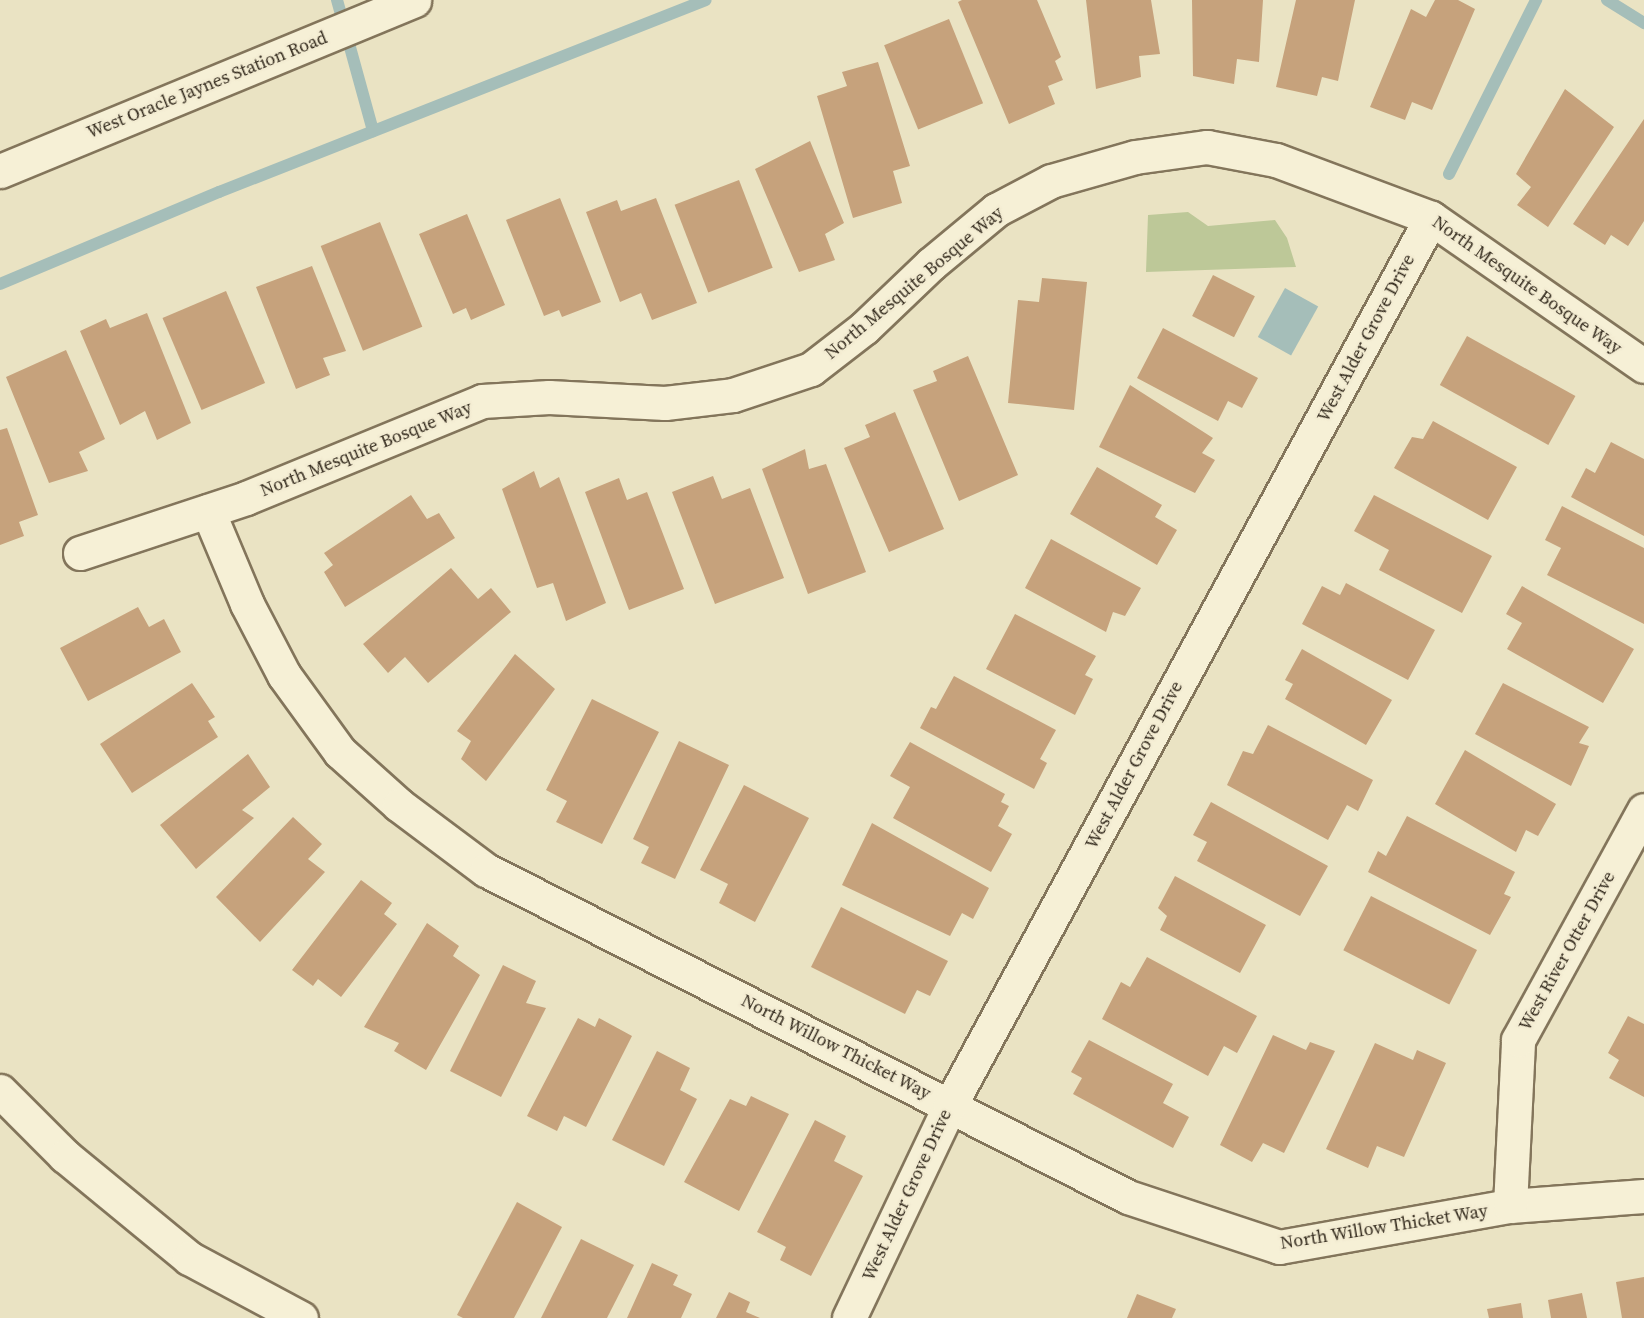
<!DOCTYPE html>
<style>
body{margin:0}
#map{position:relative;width:1644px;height:1318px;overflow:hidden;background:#eae3c3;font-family:"Source Serif 4",serif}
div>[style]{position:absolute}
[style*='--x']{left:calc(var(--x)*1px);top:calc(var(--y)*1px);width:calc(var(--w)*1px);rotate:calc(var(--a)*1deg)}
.green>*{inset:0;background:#bdc898}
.water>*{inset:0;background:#a5beb9;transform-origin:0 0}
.stream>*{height:12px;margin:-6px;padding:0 6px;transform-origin:6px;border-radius:6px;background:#a5beb9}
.building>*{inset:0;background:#c6a27c;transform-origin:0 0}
.roads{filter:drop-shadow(2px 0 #83755b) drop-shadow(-2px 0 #83755b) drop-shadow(0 2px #83755b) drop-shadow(0 -2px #83755b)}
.minor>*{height:33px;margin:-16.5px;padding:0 16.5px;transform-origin:16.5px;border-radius:16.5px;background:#f6f0d6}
span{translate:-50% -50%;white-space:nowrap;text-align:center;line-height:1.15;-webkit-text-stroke:4.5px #f3ecd2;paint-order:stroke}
.street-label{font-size:18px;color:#342b1e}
</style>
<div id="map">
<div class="green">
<i style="clip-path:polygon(1188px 212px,1208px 226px,1275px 220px,1287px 238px,1296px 267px,1146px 272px,1148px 215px)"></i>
</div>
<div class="water">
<i style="left:1285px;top:288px;width:38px;height:56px;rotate:29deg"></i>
</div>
<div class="stream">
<i style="--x:337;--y:0;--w:136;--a:74.6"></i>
<i style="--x:1607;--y:0;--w:44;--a:31.9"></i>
<i style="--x:1449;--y:174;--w:195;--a:-63.4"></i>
<i style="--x:0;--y:284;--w:238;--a:-22.8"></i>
<i style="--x:219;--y:192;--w:523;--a:-21.52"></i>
</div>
<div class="building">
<i style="clip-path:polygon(962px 0,1037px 0,1061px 57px,1055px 61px,1063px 80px,1048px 86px,1055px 104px,1009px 124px,958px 2px)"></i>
<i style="clip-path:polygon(1086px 0,1151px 0,1160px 54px,1139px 56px,1141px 77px,1096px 89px)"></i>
<i style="clip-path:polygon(1192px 0,1263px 0,1259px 62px,1237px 59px,1234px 84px,1193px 76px)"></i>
<i style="clip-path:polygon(1296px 0,1355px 0,1338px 81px,1322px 77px,1317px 96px,1276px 87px)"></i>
<i style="clip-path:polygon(1435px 0,1458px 0,1475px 9px,1432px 110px,1412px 102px,1405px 120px,1370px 107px,1411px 9px,1426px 17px)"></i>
<i style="left:949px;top:19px;width:91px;height:70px;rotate:68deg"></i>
<i style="clip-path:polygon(878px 62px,910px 166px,893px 171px,902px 203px,853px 218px,817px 96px,847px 86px,842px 72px)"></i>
<i style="clip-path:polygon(1565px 89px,1614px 127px,1548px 227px,1517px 205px,1531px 187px,1516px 174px)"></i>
<i style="clip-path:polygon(1644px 119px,1644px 221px,1628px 246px,1611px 235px,1605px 245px,1573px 224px)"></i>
<i style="clip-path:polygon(810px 141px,844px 223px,825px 234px,835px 260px,799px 272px,755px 169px)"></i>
<i style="left:739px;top:180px;width:94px;height:69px;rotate:69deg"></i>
<i style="clip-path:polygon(560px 198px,601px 302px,562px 317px,559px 310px,544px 316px,506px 220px)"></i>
<i style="clip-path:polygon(656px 198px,697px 303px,652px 320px,641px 293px,620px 302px,586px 212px,617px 200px,621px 211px)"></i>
<i style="clip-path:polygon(467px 214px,505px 305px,471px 320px,466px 308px,453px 314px,419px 234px)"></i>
<i style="left:380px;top:222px;width:113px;height:64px;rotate:68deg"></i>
<i style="clip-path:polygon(312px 266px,346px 351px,323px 358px,330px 375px,296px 389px,256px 287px)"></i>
<i style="left:1213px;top:275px;width:47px;height:46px;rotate:27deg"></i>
<i style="clip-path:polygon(1042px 278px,1087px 282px,1074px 410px,1008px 403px,1018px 300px,1039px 302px)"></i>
<i style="left:226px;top:291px;width:100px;height:69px;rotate:67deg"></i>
<i style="clip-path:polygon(147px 313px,191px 423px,157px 440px,145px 411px,120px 425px,80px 331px,106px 319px,110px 328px)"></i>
<i style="clip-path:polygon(1163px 328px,1258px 378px,1242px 408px,1228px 401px,1218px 421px,1137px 378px)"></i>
<i style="left:1467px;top:336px;width:124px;height:56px;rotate:29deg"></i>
<i style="clip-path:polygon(66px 350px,105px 439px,79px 452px,88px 471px,49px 483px,6px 377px)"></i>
<i style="clip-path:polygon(968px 356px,1018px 475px,959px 501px,913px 390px,937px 381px,933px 371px)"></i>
<i style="clip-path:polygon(1130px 385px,1213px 438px,1202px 453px,1215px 460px,1195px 493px,1099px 447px)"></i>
<i style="clip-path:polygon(895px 412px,944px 529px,889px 552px,844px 448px,870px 437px,865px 425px)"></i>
<i style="clip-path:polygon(1433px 421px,1517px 467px,1488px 520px,1394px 468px,1412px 437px,1423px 439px)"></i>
<i style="clip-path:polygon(7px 428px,38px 515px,19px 522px,24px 536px,0 545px,0 430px)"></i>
<i style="clip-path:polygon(1611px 442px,1644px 459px,1644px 536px,1571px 497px,1586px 468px,1595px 473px)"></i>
<i style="clip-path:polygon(805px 449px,809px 469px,826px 464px,866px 572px,808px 594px,762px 469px)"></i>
<i style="clip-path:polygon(1097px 467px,1162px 505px,1155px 517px,1177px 530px,1157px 565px,1070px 514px)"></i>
<i style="clip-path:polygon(534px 471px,540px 488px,559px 477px,606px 603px,566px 621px,553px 583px,537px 588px,502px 489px)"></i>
<i style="clip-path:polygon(713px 476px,722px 499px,750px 488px,784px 578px,715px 604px,672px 492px)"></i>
<i style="clip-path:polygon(619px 478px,627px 500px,647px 492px,684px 589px,629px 610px,585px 492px)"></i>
<i style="clip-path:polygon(411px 495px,427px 519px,439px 513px,455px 538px,345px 607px,324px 572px,333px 565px,324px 553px)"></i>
<i style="clip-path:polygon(1374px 495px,1492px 556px,1462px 613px,1379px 570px,1389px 550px,1354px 531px)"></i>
<i style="clip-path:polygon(1562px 506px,1644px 548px,1644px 624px,1547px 575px,1561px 548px,1545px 540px)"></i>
<i style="clip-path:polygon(1051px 539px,1141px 588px,1125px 616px,1113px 612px,1106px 632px,1025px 588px)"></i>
<i style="clip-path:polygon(451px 568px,478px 599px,491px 588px,511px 612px,428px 683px,405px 657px,388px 673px,363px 644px)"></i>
<i style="clip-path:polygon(1346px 583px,1435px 630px,1408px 680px,1302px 624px,1322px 586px,1340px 595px)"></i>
<i style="clip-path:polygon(1522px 586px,1634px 649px,1603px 703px,1507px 649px,1522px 623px,1506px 614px)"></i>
<i style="clip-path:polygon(138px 607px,149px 627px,164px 619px,181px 652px,88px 701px,60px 648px)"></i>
<i style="clip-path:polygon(1015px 614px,1096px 656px,1085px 675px,1093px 679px,1075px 715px,986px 669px)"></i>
<i style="clip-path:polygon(1302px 649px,1392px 700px,1366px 745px,1285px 699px,1293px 684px,1285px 680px)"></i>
<i style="clip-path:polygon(515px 654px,555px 689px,486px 781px,461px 759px,471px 741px,457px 731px)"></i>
<i style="clip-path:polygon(954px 676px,1056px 730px,1040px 759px,1047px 763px,1034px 789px,920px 728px,931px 707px,936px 709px)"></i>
<i style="clip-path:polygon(192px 683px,215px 717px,208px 721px,218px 737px,132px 793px,100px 744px)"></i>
<i style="clip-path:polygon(1503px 683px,1589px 727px,1579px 743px,1589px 746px,1571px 786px,1475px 734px)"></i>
<i style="clip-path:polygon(592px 699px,659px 732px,602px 844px,556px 822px,567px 801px,546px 790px)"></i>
<i style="clip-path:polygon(1268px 725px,1373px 780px,1358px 811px,1347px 805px,1328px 840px,1227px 785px,1243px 751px,1253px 754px)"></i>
<i style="clip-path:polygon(679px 741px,729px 765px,675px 879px,641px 863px,649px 847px,633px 839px)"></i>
<i style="clip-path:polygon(910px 742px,1005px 794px,1001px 802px,1009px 806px,998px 826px,1012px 834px,991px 872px,893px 818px,910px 787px,890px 776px)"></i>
<i style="clip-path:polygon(1465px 750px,1556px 804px,1538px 836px,1526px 830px,1516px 852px,1435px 804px)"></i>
<i style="clip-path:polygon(248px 754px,270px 787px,242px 810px,254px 818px,196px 869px,160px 825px)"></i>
<i style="clip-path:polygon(744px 785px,809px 818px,755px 922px,719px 903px,728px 884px,700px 870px)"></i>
<i style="clip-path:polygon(1211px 802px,1328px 866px,1300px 916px,1197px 861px,1207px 842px,1193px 835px)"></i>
<i style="clip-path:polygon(1407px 816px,1515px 872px,1504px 894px,1511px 897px,1490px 935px,1368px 872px,1378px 851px,1386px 856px)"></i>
<i style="clip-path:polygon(293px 817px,322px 844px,308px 859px,325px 872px,260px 942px,216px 897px)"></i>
<i style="clip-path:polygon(872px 823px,989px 888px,973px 919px,962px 913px,950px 936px,842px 885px)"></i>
<i style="clip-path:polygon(1175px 876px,1266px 925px,1240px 973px,1160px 930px,1167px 916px,1158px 908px)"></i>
<i style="clip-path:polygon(361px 880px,392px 903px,384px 914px,397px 924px,341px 997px,318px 979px,313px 986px,292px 970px)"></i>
<i style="left:1371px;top:896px;width:119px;height:61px;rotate:27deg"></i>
<i style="clip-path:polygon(841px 907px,948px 961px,930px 996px,917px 990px,905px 1014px,811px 967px)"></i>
<i style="clip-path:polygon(427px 923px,459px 946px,453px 956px,480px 975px,426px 1070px,394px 1051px,399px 1043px,364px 1027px)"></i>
<i style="clip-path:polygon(1147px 957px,1257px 1016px,1237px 1053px,1224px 1046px,1208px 1076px,1102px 1019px,1121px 982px,1130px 987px)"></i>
<i style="clip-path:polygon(503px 965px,536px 981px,526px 1003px,546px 1008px,501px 1097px,450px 1071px)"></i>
<i style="clip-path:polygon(1628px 1016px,1644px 1024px,1644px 1097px,1609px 1078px,1619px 1060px,1608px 1053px)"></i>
<i style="clip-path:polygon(578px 1018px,595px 1027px,599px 1018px,632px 1036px,586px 1127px,564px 1116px,557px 1131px,527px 1116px)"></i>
<i style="clip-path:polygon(1273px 1035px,1306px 1050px,1310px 1042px,1335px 1051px,1284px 1153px,1263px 1143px,1252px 1162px,1220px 1145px)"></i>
<i style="clip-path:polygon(1089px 1040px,1173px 1084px,1163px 1103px,1189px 1117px,1173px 1148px,1073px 1094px,1082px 1078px,1071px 1072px)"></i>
<i style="clip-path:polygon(1375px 1043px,1413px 1060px,1417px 1050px,1446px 1063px,1404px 1157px,1377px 1146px,1368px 1168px,1326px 1149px)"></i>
<i style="clip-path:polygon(657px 1051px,690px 1068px,680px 1090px,697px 1099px,664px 1166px,612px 1140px)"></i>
<i style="clip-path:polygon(751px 1096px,789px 1114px,739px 1211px,684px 1182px,730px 1099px,746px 1106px)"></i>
<i style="clip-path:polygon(815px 1120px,846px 1136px,834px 1161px,863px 1176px,811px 1276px,780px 1260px,786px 1247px,757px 1232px)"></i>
<i style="clip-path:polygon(517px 1202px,562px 1227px,514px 1318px,463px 1318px,457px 1315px)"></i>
<i style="clip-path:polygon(581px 1239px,634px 1265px,607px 1318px,541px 1318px)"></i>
<i style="clip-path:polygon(652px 1263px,678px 1275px,673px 1285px,692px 1294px,681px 1318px,627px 1318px)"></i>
<i style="clip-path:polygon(1644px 1277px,1644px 1318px,1622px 1318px,1616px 1282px)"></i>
<i style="clip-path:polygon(729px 1292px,750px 1302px,746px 1312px,760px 1318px,716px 1318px)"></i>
<i style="clip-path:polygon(1582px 1293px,1587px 1318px,1551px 1318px,1548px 1300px)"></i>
<i style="clip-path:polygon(1137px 1294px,1176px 1309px,1172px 1318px,1127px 1318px)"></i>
<i style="clip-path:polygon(1521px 1303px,1523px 1318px,1489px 1318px,1487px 1309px)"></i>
</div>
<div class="roads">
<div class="minor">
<i style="--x:0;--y:171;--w:448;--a:-22.4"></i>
<i style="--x:208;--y:511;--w:101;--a:67.2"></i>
<i style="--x:247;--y:604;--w:80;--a:62.5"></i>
<i style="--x:284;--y:675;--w:95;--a:54"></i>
<i style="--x:340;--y:752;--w:79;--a:41.9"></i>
<i style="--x:399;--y:805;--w:109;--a:36.8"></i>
<i style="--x:486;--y:870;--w:720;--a:26.99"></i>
<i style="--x:1128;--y:1197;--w:159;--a:18.3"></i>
<i style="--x:1279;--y:1247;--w:235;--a:-10.1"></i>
<i style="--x:1510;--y:1206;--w:134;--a:-4.3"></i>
<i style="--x:80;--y:553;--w:175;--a:-18.3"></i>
<i style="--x:246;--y:498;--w:255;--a:-22.3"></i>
<i style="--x:482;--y:401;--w:67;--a:-3.4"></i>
<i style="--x:549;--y:397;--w:116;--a:3"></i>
<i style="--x:665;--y:403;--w:68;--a:-6.7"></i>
<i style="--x:733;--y:395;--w:82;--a:-18.4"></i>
<i style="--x:811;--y:369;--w:67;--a:-37.7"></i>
<i style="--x:864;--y:328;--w:93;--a:-43.7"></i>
<i style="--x:931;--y:264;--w:85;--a:-39.7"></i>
<i style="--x:996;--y:210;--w:62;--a:-27.8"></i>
<i style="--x:1051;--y:181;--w:87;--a:-15.9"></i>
<i style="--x:1135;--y:157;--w:73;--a:-7.9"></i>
<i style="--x:1207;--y:147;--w:70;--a:10.7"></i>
<i style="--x:1276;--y:160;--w:165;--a:20.5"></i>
<i style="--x:1431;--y:218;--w:259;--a:34.8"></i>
<i style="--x:0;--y:1091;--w:92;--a:45"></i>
<i style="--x:65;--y:1156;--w:161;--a:39.4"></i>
<i style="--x:189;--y:1258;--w:127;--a:28.2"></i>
<i style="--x:1510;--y:1206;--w:166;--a:-87.2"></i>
<i style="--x:1518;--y:1040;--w:262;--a:-61.3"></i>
<i style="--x:849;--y:1318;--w:236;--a:-64.6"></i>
<i style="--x:950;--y:1105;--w:1009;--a:-61.53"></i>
</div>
</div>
<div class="street-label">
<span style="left:207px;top:85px;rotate:-22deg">West Oracle Jaynes Station Road</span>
<span style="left:914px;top:283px;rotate:-40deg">North Mesquite Bosque Way</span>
<span style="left:1527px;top:285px;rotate:35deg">North Mesquite Bosque Way</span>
<span style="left:1366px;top:338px;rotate:-62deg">West Alder Grove Drive</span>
<span style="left:366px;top:449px;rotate:-22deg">North Mesquite Bosque Way</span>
<span style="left:1134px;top:765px;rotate:-62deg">West Alder Grove Drive</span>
<span style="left:1567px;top:951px;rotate:-61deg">West River Otter Drive</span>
<span style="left:836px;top:1047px;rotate:27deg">North Willow Thicket Way</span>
<span style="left:907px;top:1195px;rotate:-65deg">West Alder Grove Drive</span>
<span style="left:1384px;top:1227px;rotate:-9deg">North Willow Thicket Way</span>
</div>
</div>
